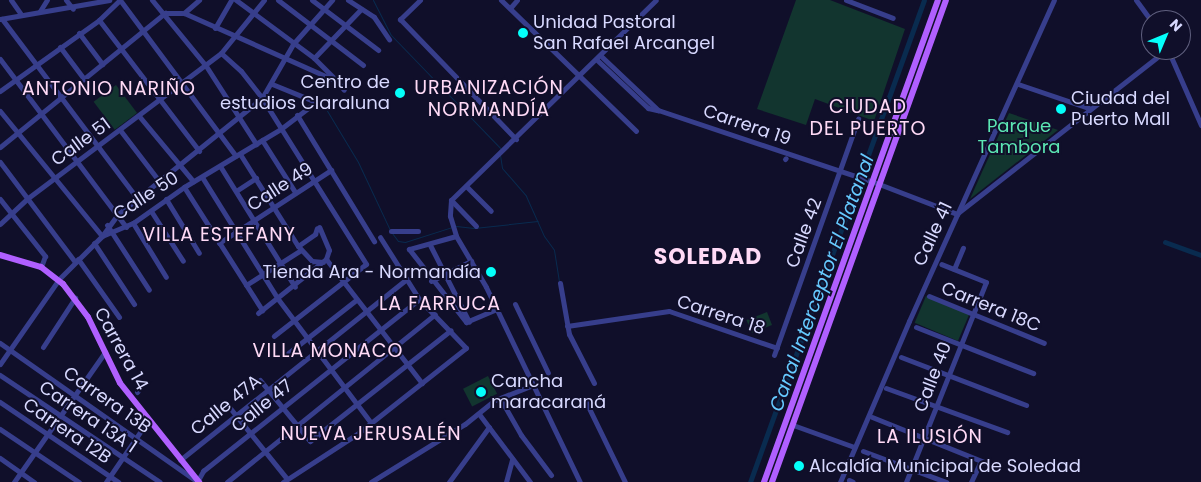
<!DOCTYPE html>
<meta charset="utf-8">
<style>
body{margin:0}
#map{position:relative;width:1201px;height:482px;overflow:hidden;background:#100f2a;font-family:Poppins,sans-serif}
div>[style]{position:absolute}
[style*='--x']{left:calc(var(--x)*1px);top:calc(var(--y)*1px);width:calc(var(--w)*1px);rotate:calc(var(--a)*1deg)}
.green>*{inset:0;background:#12352f;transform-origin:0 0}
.stream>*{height:1px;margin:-0.5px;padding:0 0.5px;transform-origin:0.5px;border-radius:0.5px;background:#092b4f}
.canal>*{height:5px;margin:-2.5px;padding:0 2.5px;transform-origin:2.5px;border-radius:2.5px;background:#092b4f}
.minor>*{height:5px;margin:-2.5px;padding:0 2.5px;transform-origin:2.5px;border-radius:2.5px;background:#373e8c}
.major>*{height:6px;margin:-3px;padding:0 3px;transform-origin:3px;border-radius:3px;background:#b05fff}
.dots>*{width:14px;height:14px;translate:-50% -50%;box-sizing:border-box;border:2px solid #100f2a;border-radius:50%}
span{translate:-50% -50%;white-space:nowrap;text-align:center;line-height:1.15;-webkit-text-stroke:4px #100f2a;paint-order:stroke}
.poi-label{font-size:18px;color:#d8d9ff}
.left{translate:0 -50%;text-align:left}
.right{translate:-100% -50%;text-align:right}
.street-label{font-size:18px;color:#d8d9ff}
.park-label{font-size:18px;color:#5ce7b4}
.neighbourhood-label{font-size:19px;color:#ffdaf6;letter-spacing:1px}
.water-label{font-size:19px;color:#66caff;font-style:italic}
.district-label{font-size:22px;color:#ffdaf6;font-weight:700;letter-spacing:1px}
.north{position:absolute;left:1141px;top:10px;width:50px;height:50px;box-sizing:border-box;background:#100f2a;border:1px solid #60607f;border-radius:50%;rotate:45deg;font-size:14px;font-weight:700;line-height:20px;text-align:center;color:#d8d9ff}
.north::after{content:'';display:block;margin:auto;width:18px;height:22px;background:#04fffa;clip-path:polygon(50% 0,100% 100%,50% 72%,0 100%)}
</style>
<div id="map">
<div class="green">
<i style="clip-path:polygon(796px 0,830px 0,905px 29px,874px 121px,815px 99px,806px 125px,757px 109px)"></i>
<i style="left:116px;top:85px;width:35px;height:28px;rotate:53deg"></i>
<i style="clip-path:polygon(1009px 113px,1058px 130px,970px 199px,982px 172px)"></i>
<i style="left:926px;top:296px;width:47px;height:29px;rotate:23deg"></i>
<i style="left:767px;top:312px;width:14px;height:22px;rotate:69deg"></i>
<i style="left:488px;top:376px;width:20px;height:28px;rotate:63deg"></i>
</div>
<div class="stream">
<i style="--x:373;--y:0;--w:39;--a:63"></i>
<i style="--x:391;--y:35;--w:157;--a:46"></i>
<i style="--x:326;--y:109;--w:62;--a:58.9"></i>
<i style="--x:358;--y:162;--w:75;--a:64.8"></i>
<i style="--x:500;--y:155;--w:13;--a:81"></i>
<i style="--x:502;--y:168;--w:37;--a:49"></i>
<i style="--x:526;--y:196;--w:44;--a:65.8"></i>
<i style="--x:544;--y:236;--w:17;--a:54"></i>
<i style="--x:554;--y:250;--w:31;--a:81"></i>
<i style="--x:456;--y:226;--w:18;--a:6"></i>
<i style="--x:474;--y:228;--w:64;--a:-6.2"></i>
<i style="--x:392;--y:233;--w:10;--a:53"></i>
<i style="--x:398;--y:241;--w:7;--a:8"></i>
<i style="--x:405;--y:242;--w:49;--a:-17.7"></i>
</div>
<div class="canal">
<i style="--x:1165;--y:242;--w:38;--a:20"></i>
<i style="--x:750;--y:482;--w:512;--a:-70.15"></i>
</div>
<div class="minor">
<i style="--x:11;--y:0;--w:16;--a:55"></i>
<i style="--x:66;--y:0;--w:11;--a:52"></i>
<i style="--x:120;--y:0;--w:194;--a:53.4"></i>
<i style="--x:152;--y:0;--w:85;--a:50.7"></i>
<i style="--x:206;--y:66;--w:93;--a:57.3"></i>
<i style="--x:236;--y:0;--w:97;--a:36.6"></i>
<i style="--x:314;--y:58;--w:30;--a:45"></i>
<i style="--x:278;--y:0;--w:107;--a:37.4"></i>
<i style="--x:312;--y:0;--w:83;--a:37.1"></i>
<i style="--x:348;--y:0;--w:31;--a:33"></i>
<i style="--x:374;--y:17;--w:27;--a:56"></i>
<i style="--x:420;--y:0;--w:28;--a:136"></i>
<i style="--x:400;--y:19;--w:167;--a:46"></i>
<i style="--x:501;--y:0;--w:188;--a:44.1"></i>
<i style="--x:846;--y:0;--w:50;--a:21"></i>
<i style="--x:1136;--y:0;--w:26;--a:54"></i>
<i style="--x:511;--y:7;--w:9;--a:-49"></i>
<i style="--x:40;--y:11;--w:13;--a:-58"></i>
<i style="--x:165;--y:13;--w:19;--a:0"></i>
<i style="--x:184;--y:13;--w:167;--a:24"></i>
<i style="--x:337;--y:81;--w:11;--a:52"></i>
<i style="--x:184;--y:13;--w:20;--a:-41"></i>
<i style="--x:0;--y:19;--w:111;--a:-9.9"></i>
<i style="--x:2;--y:19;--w:224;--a:53"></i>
<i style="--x:99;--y:20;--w:165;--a:52.6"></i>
<i style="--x:215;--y:28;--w:32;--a:-60"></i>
<i style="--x:79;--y:33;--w:39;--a:53"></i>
<i style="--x:60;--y:47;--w:39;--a:53"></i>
<i style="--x:1168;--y:50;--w:82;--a:66.3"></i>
<i style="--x:221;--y:53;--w:27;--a:42"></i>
<i style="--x:241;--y:71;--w:34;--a:52"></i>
<i style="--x:262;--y:98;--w:196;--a:57.9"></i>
<i style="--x:366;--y:264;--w:117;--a:142"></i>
<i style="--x:601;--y:56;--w:79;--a:43.5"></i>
<i style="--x:658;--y:110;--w:233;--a:18.5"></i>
<i style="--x:879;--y:184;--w:84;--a:21"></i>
<i style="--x:314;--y:58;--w:68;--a:-46.2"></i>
<i style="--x:0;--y:59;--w:210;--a:53.1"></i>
<i style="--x:597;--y:60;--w:70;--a:43.3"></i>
<i style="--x:648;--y:108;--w:9;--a:13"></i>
<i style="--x:272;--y:84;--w:48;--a:22.2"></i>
<i style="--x:1018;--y:84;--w:75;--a:18.7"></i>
<i style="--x:0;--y:91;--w:122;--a:-35.6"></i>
<i style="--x:99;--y:20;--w:29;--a:-44"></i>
<i style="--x:0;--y:111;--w:161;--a:50.8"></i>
<i style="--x:297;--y:115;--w:148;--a:58.6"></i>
<i style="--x:139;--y:116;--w:85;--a:50.3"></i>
<i style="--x:120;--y:130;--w:64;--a:52.6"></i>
<i style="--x:262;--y:140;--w:62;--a:57.6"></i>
<i style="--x:0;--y:147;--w:213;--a:-39.1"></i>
<i style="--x:240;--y:154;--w:109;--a:57.8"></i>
<i style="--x:298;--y:246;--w:21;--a:47"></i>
<i style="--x:312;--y:261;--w:11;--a:5"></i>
<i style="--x:785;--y:159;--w:1;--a:-45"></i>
<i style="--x:0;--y:162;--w:125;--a:53.1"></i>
<i style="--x:220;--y:166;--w:142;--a:58.2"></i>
<i style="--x:202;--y:177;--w:144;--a:58.1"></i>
<i style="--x:278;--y:299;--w:155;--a:53.1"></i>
<i style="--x:466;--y:186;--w:35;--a:45"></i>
<i style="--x:184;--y:187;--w:146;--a:57.6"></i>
<i style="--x:236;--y:191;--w:24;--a:-33"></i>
<i style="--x:0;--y:199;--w:73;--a:51.7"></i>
<i style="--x:45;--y:256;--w:12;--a:110"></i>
<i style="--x:166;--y:199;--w:63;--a:58.6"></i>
<i style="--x:451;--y:200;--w:16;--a:94"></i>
<i style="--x:450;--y:216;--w:21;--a:73"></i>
<i style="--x:456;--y:236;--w:59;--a:59.5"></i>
<i style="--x:486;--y:287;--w:216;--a:64.3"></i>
<i style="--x:451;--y:200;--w:286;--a:-44.3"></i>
<i style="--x:451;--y:200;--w:36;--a:46"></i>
<i style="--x:151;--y:211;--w:59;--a:57.4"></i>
<i style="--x:959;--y:212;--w:263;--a:-38"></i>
<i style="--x:133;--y:223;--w:63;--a:58.6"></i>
<i style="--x:0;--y:224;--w:38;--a:-43"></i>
<i style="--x:28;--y:198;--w:241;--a:-36.9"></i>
<i style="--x:221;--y:53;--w:68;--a:-50.9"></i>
<i style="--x:107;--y:225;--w:77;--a:57.1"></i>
<i style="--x:391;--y:231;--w:27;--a:0"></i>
<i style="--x:102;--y:236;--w:26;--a:-54"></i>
<i style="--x:117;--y:215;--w:186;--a:-38.9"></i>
<i style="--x:262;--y:98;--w:62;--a:-60.1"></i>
<i style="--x:293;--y:44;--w:59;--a:-48.4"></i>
<i style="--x:456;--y:236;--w:49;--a:164.5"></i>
<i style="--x:409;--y:249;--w:93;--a:52"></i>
<i style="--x:466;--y:322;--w:34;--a:-23"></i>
<i style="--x:94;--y:243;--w:73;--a:56.7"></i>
<i style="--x:219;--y:243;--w:134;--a:-33.1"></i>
<i style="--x:430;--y:245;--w:86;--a:63.1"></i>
<i style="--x:298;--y:246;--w:21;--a:-35"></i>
<i style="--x:315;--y:234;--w:6;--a:-72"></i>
<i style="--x:78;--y:259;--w:71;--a:54.7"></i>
<i style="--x:326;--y:259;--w:157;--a:52.3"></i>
<i style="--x:954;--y:269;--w:23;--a:-67"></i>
<i style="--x:431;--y:281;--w:45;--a:-26.6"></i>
<i style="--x:560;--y:283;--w:52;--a:80"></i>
<i style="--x:569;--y:334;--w:55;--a:63"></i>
<i style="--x:246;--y:285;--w:65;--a:-32.5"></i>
<i style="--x:929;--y:296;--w:124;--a:22.2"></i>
<i style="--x:515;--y:304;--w:76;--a:64.4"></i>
<i style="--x:258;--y:313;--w:87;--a:-38.5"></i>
<i style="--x:326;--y:259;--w:9;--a:-72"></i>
<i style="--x:329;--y:250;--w:25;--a:-113"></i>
<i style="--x:567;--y:326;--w:103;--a:-8.4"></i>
<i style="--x:669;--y:311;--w:114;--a:18.9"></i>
<i style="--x:916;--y:327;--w:126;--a:21.5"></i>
<i style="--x:0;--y:343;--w:238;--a:35.1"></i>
<i style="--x:43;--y:347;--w:59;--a:-56.9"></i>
<i style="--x:287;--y:354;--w:88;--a:-38"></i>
<i style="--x:774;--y:355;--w:251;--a:-70.4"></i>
<i style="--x:901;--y:357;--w:134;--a:21"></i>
<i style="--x:0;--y:364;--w:103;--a:-55.2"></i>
<i style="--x:59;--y:279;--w:61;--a:-45"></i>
<i style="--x:102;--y:236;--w:34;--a:-23"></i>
<i style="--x:133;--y:223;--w:62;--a:-35.2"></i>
<i style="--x:184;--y:187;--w:114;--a:-31"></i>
<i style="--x:282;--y:128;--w:43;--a:-37.4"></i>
<i style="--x:0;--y:375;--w:192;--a:33.8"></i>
<i style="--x:260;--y:380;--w:79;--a:50.7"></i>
<i style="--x:310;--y:441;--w:179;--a:-38.2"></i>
<i style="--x:886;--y:388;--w:129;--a:20"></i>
<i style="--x:137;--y:392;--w:1;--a:-45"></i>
<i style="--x:500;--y:398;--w:43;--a:60.4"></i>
<i style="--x:521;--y:435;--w:50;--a:53.1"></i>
<i style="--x:585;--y:400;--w:91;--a:64"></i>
<i style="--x:0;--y:402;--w:143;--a:34.1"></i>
<i style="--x:230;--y:408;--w:91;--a:51.2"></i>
<i style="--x:479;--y:414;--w:85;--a:53.1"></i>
<i style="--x:872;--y:417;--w:131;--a:21.9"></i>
<i style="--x:793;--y:425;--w:65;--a:19.8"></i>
<i style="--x:0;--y:429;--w:95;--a:33.9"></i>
<i style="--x:863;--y:451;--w:89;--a:20.5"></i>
<i style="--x:0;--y:458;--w:42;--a:35.2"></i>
<i style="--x:180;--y:460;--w:290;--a:-38.6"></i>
<i style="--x:849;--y:480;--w:4;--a:27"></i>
<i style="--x:14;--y:482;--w:159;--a:-55"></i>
<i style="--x:106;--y:482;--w:73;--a:-55.7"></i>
<i style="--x:197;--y:482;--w:13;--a:-61"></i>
<i style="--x:203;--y:471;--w:276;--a:-38.5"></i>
<i style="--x:227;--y:482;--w:267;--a:-38.9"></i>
<i style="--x:283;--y:482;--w:88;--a:-33"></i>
<i style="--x:357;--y:434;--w:139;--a:-38.3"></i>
<i style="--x:466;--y:348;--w:68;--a:-133.8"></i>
<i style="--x:419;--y:299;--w:73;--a:-122.2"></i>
<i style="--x:371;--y:482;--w:110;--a:-31.7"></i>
<i style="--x:465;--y:424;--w:38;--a:-39"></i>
<i style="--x:495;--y:400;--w:41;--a:-21.5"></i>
<i style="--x:449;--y:482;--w:68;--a:-54"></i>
<i style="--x:506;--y:482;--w:24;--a:-75"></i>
<i style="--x:840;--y:482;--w:175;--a:-66.8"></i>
<i style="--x:909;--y:321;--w:352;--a:-65.7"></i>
<i style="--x:906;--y:482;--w:215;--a:-68.2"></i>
<i style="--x:986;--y:282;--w:48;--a:-158.2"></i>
<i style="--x:971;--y:482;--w:23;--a:-65"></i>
</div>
<div class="major">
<i style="--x:0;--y:255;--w:43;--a:16.3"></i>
<i style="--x:41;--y:267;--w:28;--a:38"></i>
<i style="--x:63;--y:284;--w:41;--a:52.9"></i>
<i style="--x:88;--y:317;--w:73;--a:64.1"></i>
<i style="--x:120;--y:383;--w:127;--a:51.4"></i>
<i style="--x:764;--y:482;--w:512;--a:-70.15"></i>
<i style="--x:772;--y:482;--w:512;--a:-70.15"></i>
</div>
<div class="dots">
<i style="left:523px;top:33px;background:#04fffa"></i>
<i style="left:400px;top:93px;background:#04fffa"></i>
<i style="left:1061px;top:109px;background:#04fffa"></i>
<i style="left:491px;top:272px;background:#04fffa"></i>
<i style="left:481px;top:392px;background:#04fffa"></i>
<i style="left:799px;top:466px;background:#04fffa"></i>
</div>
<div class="poi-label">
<span class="left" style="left:533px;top:33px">Unidad Pastoral<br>San Rafael Arcangel</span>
<span class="right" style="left:390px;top:93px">Centro de<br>estudios Claraluna</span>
<span class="left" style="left:1071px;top:109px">Ciudad del<br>Puerto Mall</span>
<span class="right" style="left:481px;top:272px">Tienda Ara - Normandía</span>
<span class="left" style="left:491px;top:392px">Cancha<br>maracaraná</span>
<span class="left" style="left:809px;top:466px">Alcaldía Municipal de Soledad</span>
</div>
<div class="street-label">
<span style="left:747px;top:125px;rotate:19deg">Carrera 19</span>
<span style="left:81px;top:142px;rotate:-36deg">Calle 51</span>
<span style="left:280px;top:187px;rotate:-33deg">Calle 49</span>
<span style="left:146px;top:196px;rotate:-33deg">Calle 50</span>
<span style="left:804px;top:233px;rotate:-70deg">Calle 42</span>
<span style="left:933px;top:234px;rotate:-65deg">Calle 41</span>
<span style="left:991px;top:307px;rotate:22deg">Carrera 18C</span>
<span style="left:721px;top:315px;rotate:18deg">Carrera 18</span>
<span style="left:121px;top:349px;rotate:61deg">Carrera 14</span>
<span style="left:933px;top:377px;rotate:-69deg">Calle 40</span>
<span style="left:107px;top:400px;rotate:35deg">Carrera 13B</span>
<span style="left:226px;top:405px;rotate:-39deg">Calle 47A</span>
<span style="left:262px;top:406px;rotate:-39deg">Calle 47</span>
<span style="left:88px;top:417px;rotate:34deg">Carrera 13A 1</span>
<span style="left:67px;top:431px;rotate:34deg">Carrera 12B</span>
</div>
<div class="park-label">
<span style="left:1019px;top:137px">Parque<br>Tambora</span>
</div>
<div class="neighbourhood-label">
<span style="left:489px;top:99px">URBANIZACIÓN<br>NORMANDÍA</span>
<span style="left:109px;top:89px">ANTONIO NARIÑO</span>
<span style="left:868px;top:118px">CIUDAD<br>DEL PUERTO</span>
<span style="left:219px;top:235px">VILLA ESTEFANY</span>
<span style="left:440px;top:304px">LA FARRUCA</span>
<span style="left:328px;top:351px">VILLA MONACO</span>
<span style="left:371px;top:434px">NUEVA JERUSALÉN</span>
<span style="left:930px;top:437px">LA ILUSIÓN</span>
</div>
<div class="water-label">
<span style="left:822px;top:283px;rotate:-70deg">Canal Interceptor El Platanal</span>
</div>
<div class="district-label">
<span style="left:708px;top:257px">SOLEDAD</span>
</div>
<div class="north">N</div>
</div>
